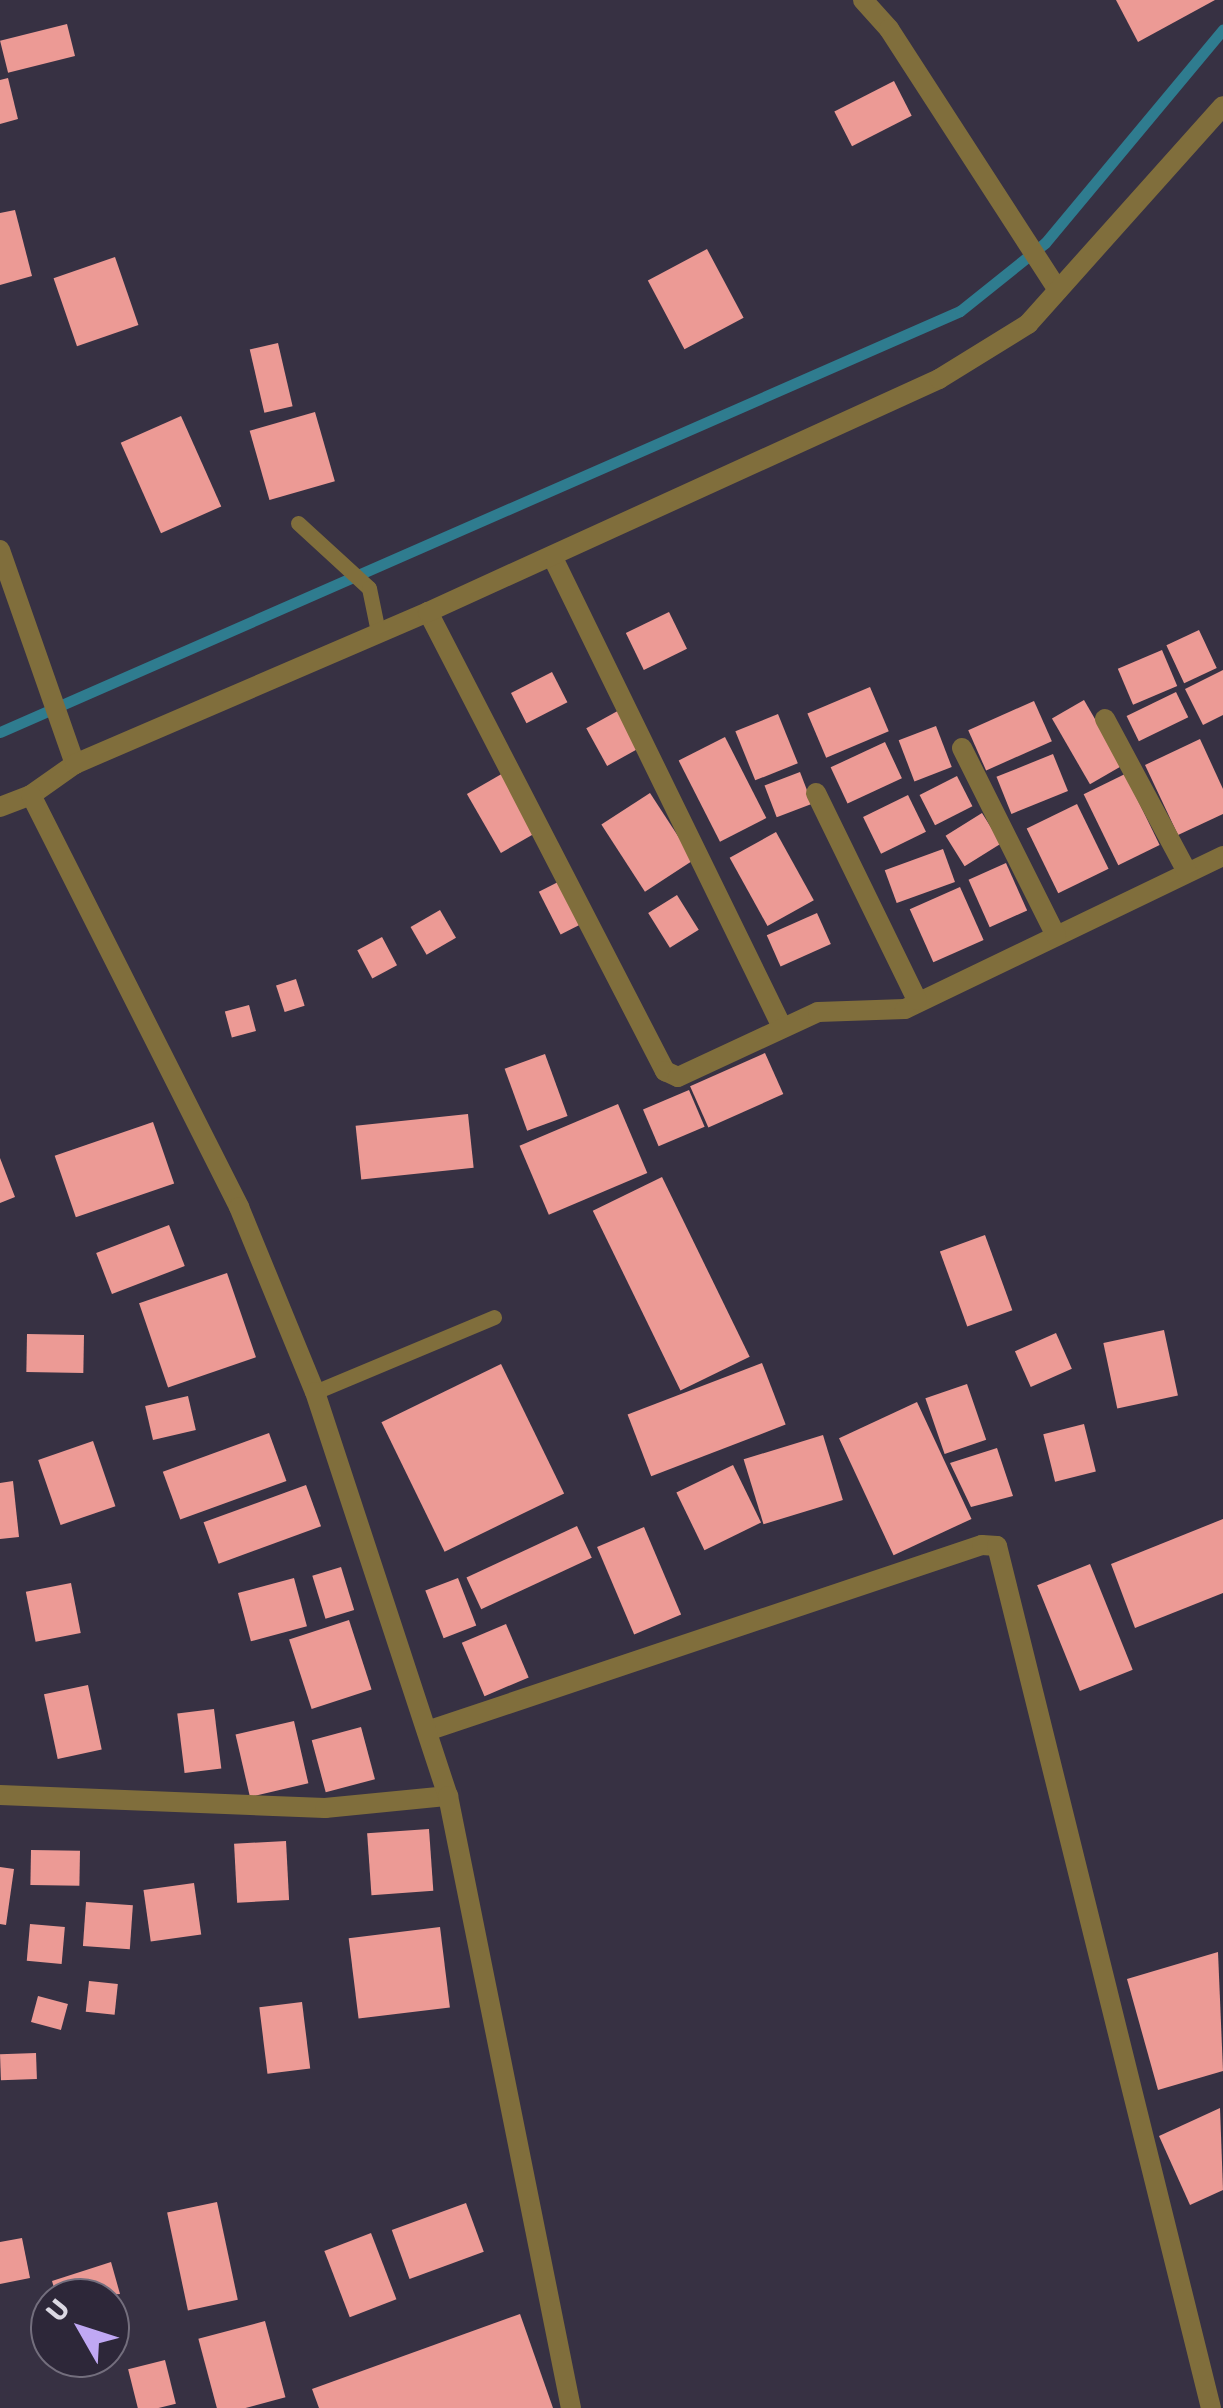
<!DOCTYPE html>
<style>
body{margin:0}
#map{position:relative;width:1223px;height:2408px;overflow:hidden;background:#373143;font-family:Signika,sans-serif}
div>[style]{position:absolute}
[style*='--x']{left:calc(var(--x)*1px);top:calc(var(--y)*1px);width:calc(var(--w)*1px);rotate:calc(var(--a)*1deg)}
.stream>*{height:11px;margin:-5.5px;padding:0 5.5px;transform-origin:5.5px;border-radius:5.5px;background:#2f7c8f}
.building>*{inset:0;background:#ec9a95;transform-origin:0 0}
.service>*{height:15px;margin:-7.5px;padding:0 7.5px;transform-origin:7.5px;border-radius:7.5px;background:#806e3c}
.minor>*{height:20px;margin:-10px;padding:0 10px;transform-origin:10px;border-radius:10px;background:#806e3c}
.tertiary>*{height:20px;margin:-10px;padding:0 10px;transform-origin:10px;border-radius:10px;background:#806e3c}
span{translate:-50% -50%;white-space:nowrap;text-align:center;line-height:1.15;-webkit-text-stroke:10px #2d2739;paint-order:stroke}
.north{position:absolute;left:30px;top:2278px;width:100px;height:100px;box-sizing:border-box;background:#2d2739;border:2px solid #736e7d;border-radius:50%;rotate:309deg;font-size:28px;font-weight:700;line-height:40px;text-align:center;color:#dbd8e3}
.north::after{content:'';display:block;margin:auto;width:35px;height:45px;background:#c0a8f4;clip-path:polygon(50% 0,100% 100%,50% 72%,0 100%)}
</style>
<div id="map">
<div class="stream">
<i style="--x:0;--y:732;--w:1048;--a:-23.68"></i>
<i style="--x:960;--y:311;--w:109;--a:-38.7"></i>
<i style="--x:1045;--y:243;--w:278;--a:-50.2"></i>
</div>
<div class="building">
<i style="clip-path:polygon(1116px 0,1215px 0,1138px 42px)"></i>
<i style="left:67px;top:24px;width:33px;height:69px;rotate:76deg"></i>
<i style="clip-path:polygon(8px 78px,18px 119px,0 124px,0 80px)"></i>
<i style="left:894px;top:81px;width:39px;height:67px;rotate:63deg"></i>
<i style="clip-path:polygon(15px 210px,32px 276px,0 285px,0 213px)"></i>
<i style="left:707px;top:249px;width:78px;height:67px;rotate:62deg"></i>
<i style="left:115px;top:257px;width:72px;height:65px;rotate:71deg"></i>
<i style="left:278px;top:343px;width:65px;height:29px;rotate:77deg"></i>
<i style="left:315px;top:412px;width:72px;height:68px;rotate:74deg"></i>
<i style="left:181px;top:416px;width:99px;height:66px;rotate:66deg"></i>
<i style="left:669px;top:612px;width:41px;height:48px;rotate:64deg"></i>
<i style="left:1199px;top:630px;width:42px;height:36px;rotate:65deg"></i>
<i style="left:1162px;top:650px;width:39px;height:48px;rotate:67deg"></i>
<i style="clip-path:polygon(1223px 670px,1223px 715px,1203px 725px,1185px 689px)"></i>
<i style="left:552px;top:672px;width:34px;height:46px;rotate:63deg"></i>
<i style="left:870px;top:687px;width:48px;height:68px;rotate:67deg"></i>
<i style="left:1176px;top:692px;width:28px;height:55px;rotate:64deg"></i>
<i style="left:1084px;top:700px;width:76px;height:37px;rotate:60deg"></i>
<i style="left:1034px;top:701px;width:44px;height:72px;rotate:66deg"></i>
<i style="left:623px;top:708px;width:43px;height:42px;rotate:61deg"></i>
<i style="left:778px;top:714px;width:53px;height:46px;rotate:68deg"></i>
<i style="left:936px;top:726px;width:44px;height:40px;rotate:69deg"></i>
<i style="left:725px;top:737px;width:91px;height:52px;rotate:63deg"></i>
<i style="clip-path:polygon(1200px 739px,1223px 789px,1223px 814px,1178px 835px,1145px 765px)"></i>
<i style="left:885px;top:742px;width:40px;height:60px;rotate:65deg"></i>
<i style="left:1053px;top:754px;width:40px;height:61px;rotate:68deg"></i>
<i style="left:505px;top:772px;width:68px;height:44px;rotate:60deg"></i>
<i style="left:800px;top:772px;width:34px;height:38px;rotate:69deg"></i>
<i style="left:1125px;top:774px;width:79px;height:46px;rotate:64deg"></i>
<i style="left:957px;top:776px;width:34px;height:42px;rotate:63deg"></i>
<i style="left:650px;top:793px;width:80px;height:58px;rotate:57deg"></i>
<i style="left:908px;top:795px;width:41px;height:50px;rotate:64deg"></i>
<i style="left:1077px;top:804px;width:72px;height:56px;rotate:64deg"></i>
<i style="left:982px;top:813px;width:36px;height:43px;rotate:58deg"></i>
<i style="left:776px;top:832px;width:78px;height:53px;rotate:61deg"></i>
<i style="left:943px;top:849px;width:35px;height:62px;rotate:70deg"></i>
<i style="left:1006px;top:863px;width:52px;height:41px;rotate:66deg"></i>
<i style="left:562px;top:880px;width:48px;height:26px;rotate:63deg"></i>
<i style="left:960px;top:887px;width:58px;height:55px;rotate:66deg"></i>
<i style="left:677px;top:895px;width:41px;height:34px;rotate:58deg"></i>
<i style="left:440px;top:910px;width:32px;height:34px;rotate:60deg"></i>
<i style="left:817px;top:913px;width:34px;height:55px;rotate:66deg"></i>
<i style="left:382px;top:937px;width:32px;height:28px;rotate:62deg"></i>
<i style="left:296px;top:979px;width:28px;height:21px;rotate:72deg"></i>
<i style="left:249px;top:1005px;width:27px;height:25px;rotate:75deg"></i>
<i style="left:765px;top:1053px;width:45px;height:82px;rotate:66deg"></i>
<i style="left:545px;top:1054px;width:66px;height:43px;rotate:70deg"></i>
<i style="left:689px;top:1090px;width:40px;height:50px;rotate:67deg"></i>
<i style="left:618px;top:1104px;width:75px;height:107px;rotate:67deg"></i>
<i style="left:468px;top:1114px;width:54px;height:113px;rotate:84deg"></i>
<i style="left:153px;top:1122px;width:65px;height:104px;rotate:71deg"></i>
<i style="clip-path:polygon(0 1158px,15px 1197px,0 1203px)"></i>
<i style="left:662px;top:1177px;width:200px;height:77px;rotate:64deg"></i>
<i style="left:169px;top:1225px;width:44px;height:78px;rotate:69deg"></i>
<i style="left:985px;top:1235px;width:80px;height:48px;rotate:70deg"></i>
<i style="left:227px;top:1273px;width:89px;height:93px;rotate:71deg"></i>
<i style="left:1164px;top:1330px;width:67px;height:62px;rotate:78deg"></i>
<i style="left:1056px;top:1333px;width:39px;height:45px;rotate:66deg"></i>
<i style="left:27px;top:1334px;width:57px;height:38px;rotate:1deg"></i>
<i style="left:762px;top:1363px;width:66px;height:144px;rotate:69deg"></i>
<i style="left:501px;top:1364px;width:144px;height:133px;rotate:64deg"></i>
<i style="left:967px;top:1384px;width:59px;height:44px;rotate:71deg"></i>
<i style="left:188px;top:1396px;width:35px;height:44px;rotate:77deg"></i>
<i style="left:917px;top:1402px;width:129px;height:86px;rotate:65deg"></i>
<i style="left:1084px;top:1424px;width:49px;height:42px;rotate:76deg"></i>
<i style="left:269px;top:1433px;width:51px;height:113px;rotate:70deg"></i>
<i style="left:823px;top:1435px;width:68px;height:83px;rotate:73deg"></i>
<i style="left:93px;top:1441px;width:69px;height:58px;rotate:71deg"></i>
<i style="clip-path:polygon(997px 1448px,1013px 1496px,971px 1507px,950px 1463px)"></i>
<i style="left:733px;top:1465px;width:64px;height:63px;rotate:64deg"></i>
<i style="clip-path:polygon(13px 1481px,19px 1537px,0 1539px,0 1483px)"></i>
<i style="left:306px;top:1485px;width:44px;height:109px;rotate:70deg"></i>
<i style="clip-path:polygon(1223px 1519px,1223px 1593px,1135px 1628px,1111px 1564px)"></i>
<i style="left:577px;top:1526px;width:35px;height:122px;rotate:65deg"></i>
<i style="left:644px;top:1527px;width:95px;height:51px;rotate:67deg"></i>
<i style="left:1090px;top:1564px;width:114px;height:57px;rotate:68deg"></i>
<i style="left:341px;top:1567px;width:45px;height:30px;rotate:73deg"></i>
<i style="left:294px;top:1578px;width:50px;height:58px;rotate:75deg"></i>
<i style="left:458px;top:1578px;width:51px;height:35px;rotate:69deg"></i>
<i style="left:71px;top:1583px;width:51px;height:46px;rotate:79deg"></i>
<i style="left:349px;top:1620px;width:73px;height:63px;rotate:72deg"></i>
<i style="left:506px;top:1624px;width:58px;height:48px;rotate:67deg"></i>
<i style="left:88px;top:1685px;width:66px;height:45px;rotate:78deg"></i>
<i style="left:214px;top:1709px;width:60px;height:37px;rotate:83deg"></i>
<i style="left:294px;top:1721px;width:64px;height:60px;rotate:77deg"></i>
<i style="left:361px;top:1727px;width:54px;height:51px;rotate:75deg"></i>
<i style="left:429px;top:1829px;width:62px;height:62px;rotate:86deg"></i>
<i style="left:286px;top:1841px;width:59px;height:52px;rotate:87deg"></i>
<i style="left:31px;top:1850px;width:49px;height:35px;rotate:1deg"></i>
<i style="clip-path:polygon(0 1867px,14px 1869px,6px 1925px,0 1924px)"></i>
<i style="left:194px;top:1883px;width:52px;height:51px;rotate:82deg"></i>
<i style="left:86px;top:1902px;width:47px;height:44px;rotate:4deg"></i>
<i style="left:30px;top:1924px;width:35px;height:37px;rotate:5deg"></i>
<i style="left:440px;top:1927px;width:81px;height:92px;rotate:83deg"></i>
<i style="clip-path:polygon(1218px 1952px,1223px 2071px,1158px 2090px,1127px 1979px)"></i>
<i style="left:89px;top:1981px;width:29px;height:31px;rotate:6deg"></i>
<i style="left:38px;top:1996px;width:31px;height:27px;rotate:15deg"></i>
<i style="left:302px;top:2002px;width:67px;height:43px;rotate:83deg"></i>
<i style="left:36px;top:2053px;width:26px;height:36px;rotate:88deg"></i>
<i style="clip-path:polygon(1220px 2108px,1223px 2190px,1190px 2205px,1159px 2136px)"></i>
<i style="left:217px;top:2202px;width:100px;height:51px;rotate:78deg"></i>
<i style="left:466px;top:2203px;width:52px;height:79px;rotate:70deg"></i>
<i style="left:371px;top:2233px;width:71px;height:50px;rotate:69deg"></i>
<i style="clip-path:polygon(22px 2238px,30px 2278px,0 2284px,0 2242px)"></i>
<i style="clip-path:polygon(111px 2262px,120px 2294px,57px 2298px,52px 2281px)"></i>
<i style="clip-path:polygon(520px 2314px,553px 2408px,319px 2408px,312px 2389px)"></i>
<i style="left:265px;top:2321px;width:79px;height:69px;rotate:75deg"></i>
<i style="left:165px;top:2360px;width:45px;height:38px;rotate:76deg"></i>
</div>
<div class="service">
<i style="--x:298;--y:523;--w:96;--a:42.5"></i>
<i style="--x:369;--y:588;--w:45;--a:78.4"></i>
<i style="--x:315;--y:1392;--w:194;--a:-22.7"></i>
</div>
<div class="minor">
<i style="--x:863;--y:0;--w:39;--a:48"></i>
<i style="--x:889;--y:29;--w:311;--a:57.1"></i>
<i style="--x:0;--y:550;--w:227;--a:70.7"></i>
<i style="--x:552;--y:556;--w:524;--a:63.97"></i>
<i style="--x:428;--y:612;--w:517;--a:62.69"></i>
<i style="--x:665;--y:1071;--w:14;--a:25"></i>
<i style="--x:678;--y:1077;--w:154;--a:-24.9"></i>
<i style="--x:818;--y:1012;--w:87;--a:-2"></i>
<i style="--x:905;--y:1009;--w:353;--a:-25.7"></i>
<i style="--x:1105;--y:719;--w:174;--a:61.8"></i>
<i style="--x:962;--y:748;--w:210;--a:63.4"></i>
<i style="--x:816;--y:793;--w:230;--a:64"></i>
<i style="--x:31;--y:795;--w:54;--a:-35.2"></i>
<i style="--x:75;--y:764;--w:384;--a:-23.3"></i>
<i style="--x:428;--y:612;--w:562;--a:-24.51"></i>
<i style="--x:939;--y:379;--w:105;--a:-31.7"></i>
<i style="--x:1028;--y:324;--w:292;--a:-48.2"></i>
<i style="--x:427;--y:1731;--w:585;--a:-18.53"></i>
<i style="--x:982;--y:1545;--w:15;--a:4"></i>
<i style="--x:997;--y:1546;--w:888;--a:76.06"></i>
<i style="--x:0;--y:1795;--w:325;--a:2.3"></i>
<i style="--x:325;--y:1808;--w:124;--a:-5.6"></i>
</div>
<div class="tertiary">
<i style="--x:0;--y:807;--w:33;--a:-21"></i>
<i style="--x:31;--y:795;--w:462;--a:63.2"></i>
<i style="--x:239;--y:1207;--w:200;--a:67.7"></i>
<i style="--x:315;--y:1392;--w:425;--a:71.8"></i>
<i style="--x:448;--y:1796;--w:624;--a:78.64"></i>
</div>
<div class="north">U</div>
</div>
